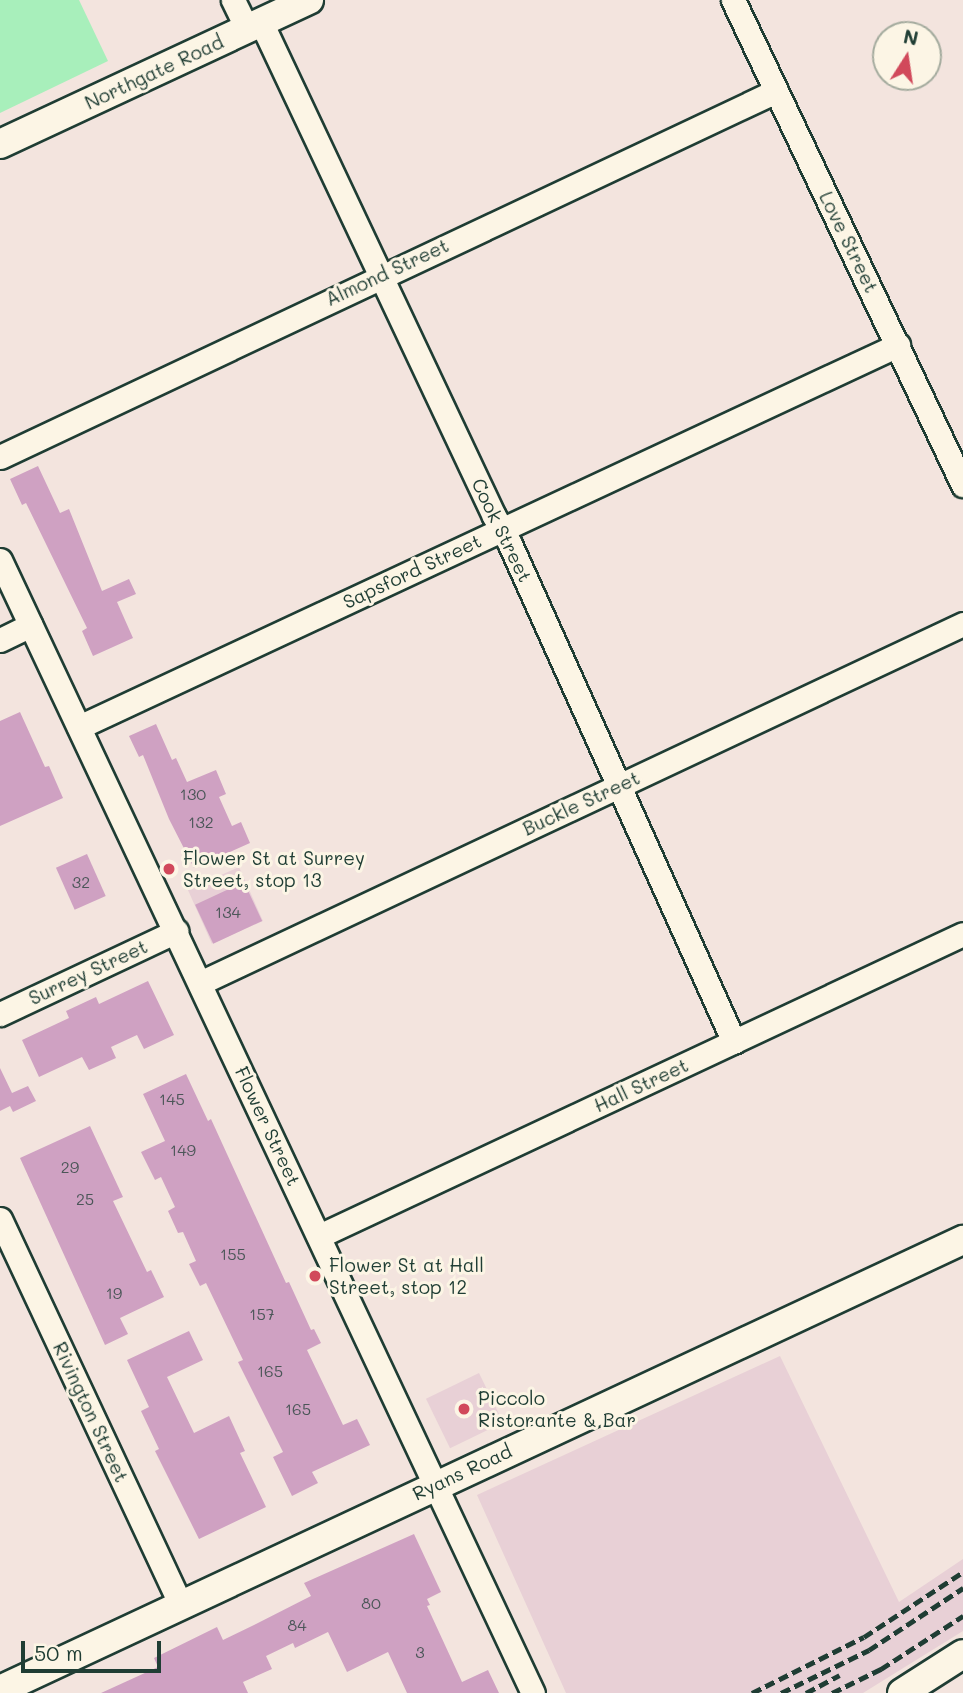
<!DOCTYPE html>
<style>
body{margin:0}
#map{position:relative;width:963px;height:1693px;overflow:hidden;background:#f3e4de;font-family:Mali,sans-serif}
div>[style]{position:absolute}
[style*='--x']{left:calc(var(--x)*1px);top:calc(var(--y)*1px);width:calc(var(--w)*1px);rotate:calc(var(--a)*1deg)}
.built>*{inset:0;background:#e8d0d6;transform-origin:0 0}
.green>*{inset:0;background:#a8efbb}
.building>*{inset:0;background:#cfa1c2;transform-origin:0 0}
.roads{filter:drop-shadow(2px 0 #1f3d34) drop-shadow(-2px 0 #1f3d34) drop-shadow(0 2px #1f3d34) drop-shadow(0 -2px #1f3d34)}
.minor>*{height:23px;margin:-11.5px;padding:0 11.5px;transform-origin:11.5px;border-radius:11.5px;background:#fcf5e5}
.tertiary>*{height:28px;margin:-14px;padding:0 14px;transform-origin:14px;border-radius:14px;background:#fcf5e5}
.rail>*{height:5px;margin-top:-2.5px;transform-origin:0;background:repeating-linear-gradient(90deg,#1f3d34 0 10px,transparent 0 15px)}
.dots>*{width:19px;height:19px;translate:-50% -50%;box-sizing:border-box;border:4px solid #fcf5e5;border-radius:50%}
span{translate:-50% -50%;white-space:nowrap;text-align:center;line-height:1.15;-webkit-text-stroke:6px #fcf5e5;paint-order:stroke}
.number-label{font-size:16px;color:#4b5658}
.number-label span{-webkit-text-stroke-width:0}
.street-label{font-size:19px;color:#1f3d34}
.poi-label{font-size:19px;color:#1f3d34}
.left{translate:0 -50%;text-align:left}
.north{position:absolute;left:872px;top:21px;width:70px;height:70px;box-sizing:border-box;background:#fcf5e5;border:2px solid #a4ab9e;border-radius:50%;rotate:12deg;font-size:19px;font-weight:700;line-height:28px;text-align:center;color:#1f3d34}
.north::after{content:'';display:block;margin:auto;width:24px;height:32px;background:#d1495b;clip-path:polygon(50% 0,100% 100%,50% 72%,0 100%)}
.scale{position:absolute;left:21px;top:1641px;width:140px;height:32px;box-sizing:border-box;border:4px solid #1f3d34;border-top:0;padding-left:9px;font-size:21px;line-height:24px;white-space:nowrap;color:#1f3d34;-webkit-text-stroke:5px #fcf5e5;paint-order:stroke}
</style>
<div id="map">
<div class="built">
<i style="left:239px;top:867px;width:59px;height:56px;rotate:66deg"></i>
<i style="clip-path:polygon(780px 1356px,899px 1602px,963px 1559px,963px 1631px,863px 1693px,566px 1693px,477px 1495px)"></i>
<i style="left:479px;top:1373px;width:55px;height:59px;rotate:64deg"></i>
</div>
<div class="green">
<i style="clip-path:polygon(0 0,79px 0,108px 61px,0 113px)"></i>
</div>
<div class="building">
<i style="clip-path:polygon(38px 466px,60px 513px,69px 509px,102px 591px,129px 579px,136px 594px,117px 602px,133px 638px,93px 656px,82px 631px,87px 628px,26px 503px,22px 505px,10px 479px)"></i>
<i style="clip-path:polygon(20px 712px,45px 767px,49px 766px,63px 798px,0 826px,0 721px)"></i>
<i style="clip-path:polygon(156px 724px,172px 760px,176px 758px,187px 782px,216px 770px,226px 794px,219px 797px,232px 826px,241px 822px,250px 843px,194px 868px,169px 819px,143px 755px,139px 757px,129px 736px)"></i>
<i style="left:87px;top:854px;width:46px;height:34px;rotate:66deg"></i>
<i style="left:244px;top:882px;width:43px;height:54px;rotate:65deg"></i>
<i style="clip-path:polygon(148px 981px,174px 1035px,144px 1049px,137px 1035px,111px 1047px,116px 1058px,89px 1070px,82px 1057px,39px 1077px,22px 1040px,69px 1018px,66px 1011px,96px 997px,99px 1004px)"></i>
<i style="clip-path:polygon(0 1068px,12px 1093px,28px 1086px,36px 1101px,13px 1112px,10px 1106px,0 1111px)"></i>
<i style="clip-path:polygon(186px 1074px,208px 1121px,211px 1119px,286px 1283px,289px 1282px,311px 1330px,314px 1329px,321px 1343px,307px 1350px,343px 1425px,357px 1419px,370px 1445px,312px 1472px,318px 1483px,292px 1496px,273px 1457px,283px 1452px,238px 1362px,243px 1360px,206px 1283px,200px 1286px,189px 1264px,196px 1261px,183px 1232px,178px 1233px,168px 1211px,175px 1207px,161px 1177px,155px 1180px,141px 1152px,165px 1141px,143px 1094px)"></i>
<i style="clip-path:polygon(90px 1126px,123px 1197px,113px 1201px,147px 1272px,151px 1270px,164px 1297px,120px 1318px,128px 1334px,105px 1345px,20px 1158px)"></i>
<i style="clip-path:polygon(189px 1331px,203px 1360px,167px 1377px,194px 1433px,229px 1416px,245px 1451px,240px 1453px,266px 1507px,199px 1539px,155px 1451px,159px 1449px,141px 1411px,149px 1407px,127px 1360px)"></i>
<i style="clip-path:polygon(414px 1534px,441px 1592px,427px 1599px,430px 1605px,427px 1606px,462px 1682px,488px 1670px,499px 1693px,407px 1693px,388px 1652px,347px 1672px,328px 1632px,295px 1648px,293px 1643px,266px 1656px,272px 1669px,243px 1682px,248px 1693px,101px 1693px,158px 1667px,154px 1658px,217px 1627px,223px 1640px,254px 1625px,311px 1596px,304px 1583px)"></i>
</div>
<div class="roads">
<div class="minor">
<i style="--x:233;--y:0;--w:32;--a:64"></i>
<i style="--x:733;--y:0;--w:537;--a:64.63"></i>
<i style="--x:261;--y:22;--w:546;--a:64.75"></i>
<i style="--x:494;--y:516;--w:30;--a:60"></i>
<i style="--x:509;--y:542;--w:548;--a:65.77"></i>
<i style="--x:0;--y:457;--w:858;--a:-25.25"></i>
<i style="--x:0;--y:560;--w:1252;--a:64.81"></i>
<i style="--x:0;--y:640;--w:34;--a:-26"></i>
<i style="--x:79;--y:727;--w:904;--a:-25.01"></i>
<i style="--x:200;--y:983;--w:843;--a:-25.2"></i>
<i style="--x:0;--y:1014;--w:195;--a:-25.2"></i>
<i style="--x:0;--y:1219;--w:426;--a:64.9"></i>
<i style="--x:319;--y:1236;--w:711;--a:-25.12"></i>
</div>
<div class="tertiary">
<i style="--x:0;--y:144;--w:341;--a:-25"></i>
<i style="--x:0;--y:1690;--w:1063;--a:-25.05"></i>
<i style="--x:902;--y:1693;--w:72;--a:-32.6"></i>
</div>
</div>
<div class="rail">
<i style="--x:752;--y:1693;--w:125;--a:-26.6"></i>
<i style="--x:864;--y:1637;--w:118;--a:-33.3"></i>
<i style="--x:781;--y:1693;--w:98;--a:-26"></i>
<i style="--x:869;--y:1650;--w:113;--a:-33.4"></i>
<i style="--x:806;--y:1693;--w:38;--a:-28"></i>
<i style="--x:832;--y:1693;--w:55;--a:-26.1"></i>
<i style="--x:881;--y:1669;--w:98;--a:-32.9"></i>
</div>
<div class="dots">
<i style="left:169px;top:869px;background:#d1495b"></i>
<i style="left:315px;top:1276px;background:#d1495b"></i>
<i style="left:464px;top:1409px;background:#d1495b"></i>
</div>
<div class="number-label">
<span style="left:193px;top:794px">130</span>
<span style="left:201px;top:822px">132</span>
<span style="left:81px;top:882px">32</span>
<span style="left:228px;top:912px">134</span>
<span style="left:172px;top:1099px">145</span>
<span style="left:183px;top:1150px">149</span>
<span style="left:70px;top:1167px">29</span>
<span style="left:85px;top:1199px">25</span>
<span style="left:233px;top:1254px">155</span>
<span style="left:114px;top:1293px">19</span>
<span style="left:262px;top:1314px">157</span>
<span style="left:270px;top:1371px">165</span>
<span style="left:298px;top:1409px">165</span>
<span style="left:371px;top:1603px">80</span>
<span style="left:297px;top:1625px">84</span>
<span style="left:420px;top:1652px">3</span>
</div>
<div class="street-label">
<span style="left:154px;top:72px;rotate:-25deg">Northgate Road</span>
<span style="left:849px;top:242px;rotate:64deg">Love Street</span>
<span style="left:387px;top:272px;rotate:-25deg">Almond Street</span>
<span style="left:502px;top:530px;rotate:64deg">Cook Street</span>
<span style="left:412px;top:571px;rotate:-25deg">Sapsford Street</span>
<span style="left:581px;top:803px;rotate:-25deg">Buckle Street</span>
<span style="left:88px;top:972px;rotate:-25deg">Surrey Street</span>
<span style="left:641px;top:1085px;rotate:-25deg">Hall Street</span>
<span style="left:268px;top:1126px;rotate:65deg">Flower Street</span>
<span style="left:91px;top:1412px;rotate:65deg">Rivington Street</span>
<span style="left:462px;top:1472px;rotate:-25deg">Ryans Road</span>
</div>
<div class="poi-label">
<span class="left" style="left:183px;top:869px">Flower St at Surrey<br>Street, stop 13</span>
<span class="left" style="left:329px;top:1276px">Flower St at Hall<br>Street, stop 12</span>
<span class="left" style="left:478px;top:1409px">Piccolo<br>Ristorante &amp; Bar</span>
</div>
<div class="north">N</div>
<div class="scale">50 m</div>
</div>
